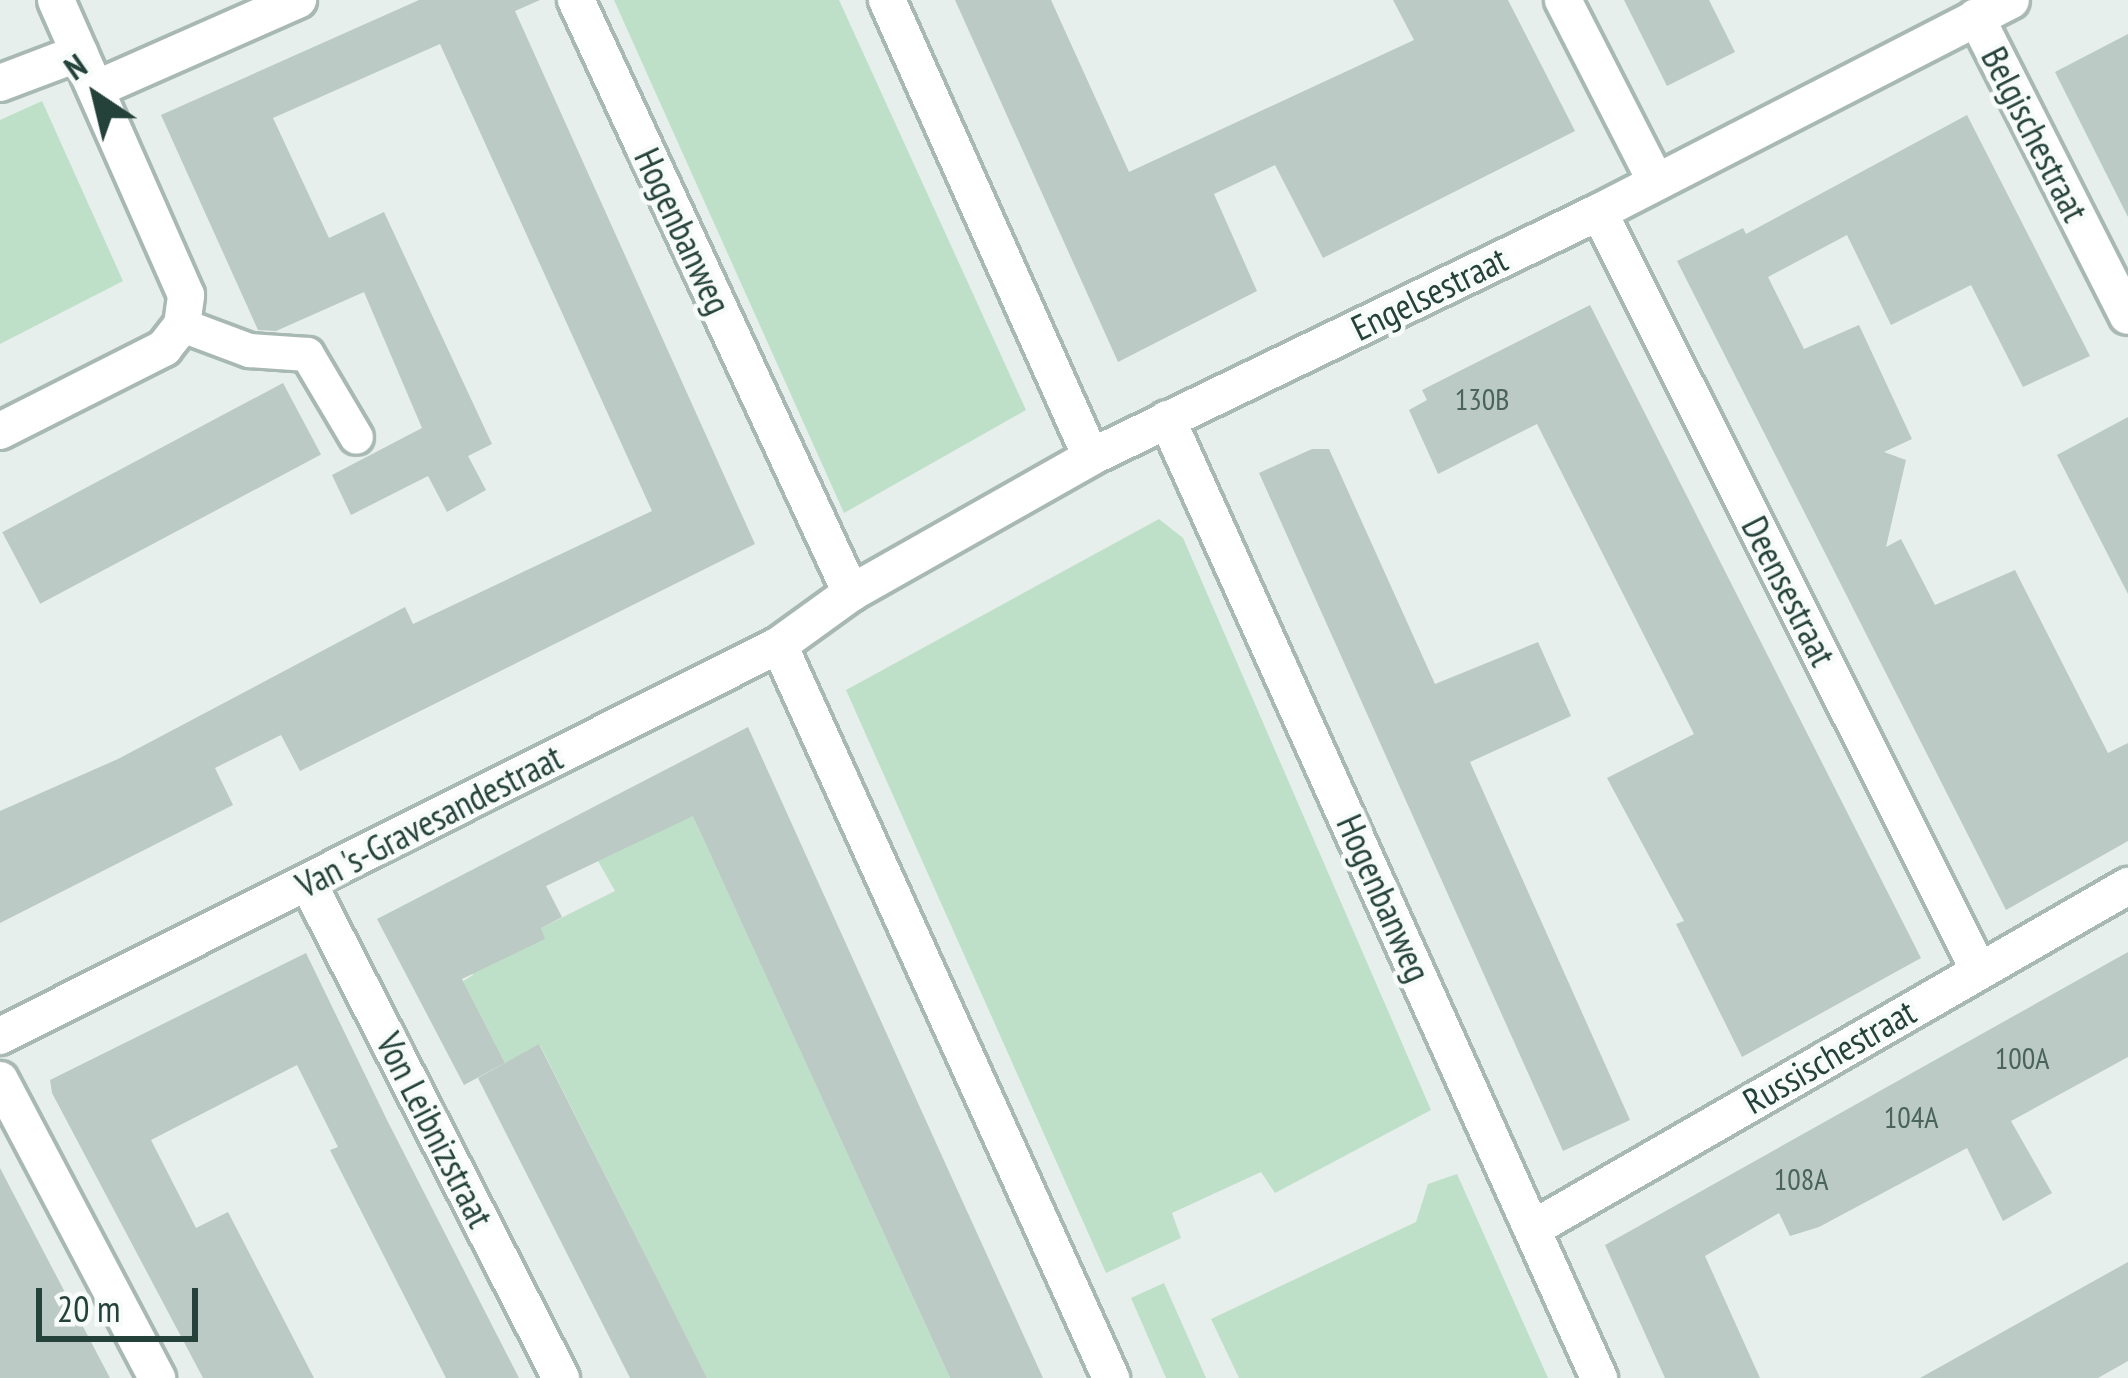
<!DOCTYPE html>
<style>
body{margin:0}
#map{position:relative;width:2128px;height:1378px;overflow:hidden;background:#e6efeb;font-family:"PT Sans Narrow",sans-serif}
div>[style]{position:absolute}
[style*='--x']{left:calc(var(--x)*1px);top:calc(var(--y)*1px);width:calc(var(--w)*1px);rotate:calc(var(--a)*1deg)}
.green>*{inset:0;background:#bfe0c8}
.building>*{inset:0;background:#bbcac4;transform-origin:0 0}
.roads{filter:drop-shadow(3px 0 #a8b8b2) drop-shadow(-3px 0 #a8b8b2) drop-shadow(0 3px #a8b8b2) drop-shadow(0 -3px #a8b8b2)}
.service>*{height:33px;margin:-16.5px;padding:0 16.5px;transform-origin:16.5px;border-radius:16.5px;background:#fff}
.minor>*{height:36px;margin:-18px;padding:0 18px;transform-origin:18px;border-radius:18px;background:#fff}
span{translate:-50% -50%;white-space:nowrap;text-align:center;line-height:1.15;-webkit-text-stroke:9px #f7fbf9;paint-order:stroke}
.number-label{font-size:30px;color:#4a645c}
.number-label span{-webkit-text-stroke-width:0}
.street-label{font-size:36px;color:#24423a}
.north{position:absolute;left:36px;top:36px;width:120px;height:120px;-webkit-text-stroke:9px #f7fbf9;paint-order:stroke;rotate:325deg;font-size:33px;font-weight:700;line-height:48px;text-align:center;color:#24423a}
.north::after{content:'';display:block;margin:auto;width:42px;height:54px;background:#24423a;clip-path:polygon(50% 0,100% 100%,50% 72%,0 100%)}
.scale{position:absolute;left:36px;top:1288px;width:162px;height:54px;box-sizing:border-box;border:6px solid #24423a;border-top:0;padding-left:15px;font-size:36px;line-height:42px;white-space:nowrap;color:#24423a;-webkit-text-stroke:9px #f7fbf9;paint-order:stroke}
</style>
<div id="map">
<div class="green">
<i style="clip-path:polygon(614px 0,839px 0,1026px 410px,844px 513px)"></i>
<i style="clip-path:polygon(42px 101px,123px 281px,0 344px,0 120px)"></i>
<i style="clip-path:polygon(1159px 519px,1183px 538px,1431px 1110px,1275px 1193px,1261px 1172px,1172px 1213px,1181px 1238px,1106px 1273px,846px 690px)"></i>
<i style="clip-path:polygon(693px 815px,950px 1378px,707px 1378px,540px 1045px,505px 1063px,463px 981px,473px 975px,470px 964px,544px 939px,541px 928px,615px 891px,598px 861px)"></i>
<i style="clip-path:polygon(1457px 1174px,1548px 1378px,1239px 1378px,1211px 1319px,1416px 1222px,1428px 1184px)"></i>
<i style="clip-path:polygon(1164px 1283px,1206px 1378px,1166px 1378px,1131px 1298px)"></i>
</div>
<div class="building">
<i style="clip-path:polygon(419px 0,540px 0,515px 11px,755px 544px,300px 771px,281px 735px,215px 768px,233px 805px,0 923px,0 811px,118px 759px,405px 607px,413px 624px,652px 511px,440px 44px,273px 118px,329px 238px,384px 212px,492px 444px,468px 456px,486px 490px,447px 512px,428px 476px,351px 515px,332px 475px,422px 428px,364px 292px,276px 331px,258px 330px,161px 115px)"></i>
<i style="clip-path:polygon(955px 0,1051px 0,1129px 172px,1414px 40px,1393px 0,1508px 0,1575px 131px,1323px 258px,1275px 165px,1214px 194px,1257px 291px,1118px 362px)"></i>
<i style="clip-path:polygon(1624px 0,1709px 0,1735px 52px,1667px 86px)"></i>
<i style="clip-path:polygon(2128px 34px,2128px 217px,2055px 72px)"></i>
<i style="clip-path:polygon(1967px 115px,2090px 356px,2023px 387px,1971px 285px,1891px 325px,1847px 235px,1768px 277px,1804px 349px,1859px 325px,1912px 439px,1884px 452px,1906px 460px,1886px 547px,1901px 539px,1935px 605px,2015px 570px,2108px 753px,2128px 743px,2128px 841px,2006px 910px,1677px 261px,1743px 228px,1746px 234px)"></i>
<i style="clip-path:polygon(1590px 305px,1921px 958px,1742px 1057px,1676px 924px,1684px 921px,1607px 778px,1694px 734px,1537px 424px,1438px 474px,1409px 410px,1427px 400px,1422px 390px)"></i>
<i style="left:283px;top:383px;width:81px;height:318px;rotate:62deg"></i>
<i style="clip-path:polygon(2128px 417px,2128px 594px,2057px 455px)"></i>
<i style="clip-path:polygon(1312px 449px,1329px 449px,1435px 684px,1538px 642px,1571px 716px,1470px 762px,1630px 1120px,1563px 1151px,1259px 473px)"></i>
<i style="clip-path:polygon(748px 727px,946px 1165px,1043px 1378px,950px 1378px,693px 816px,546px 886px,562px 917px,541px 928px,545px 939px,462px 979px,505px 1063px,464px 1085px,377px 919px)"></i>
<i style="clip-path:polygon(2128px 952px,2128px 1057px,2011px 1121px,2052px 1193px,2003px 1221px,1967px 1148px,1819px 1227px,1790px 1236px,1779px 1213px,1705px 1256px,1760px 1378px,1665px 1378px,1605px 1245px)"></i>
<i style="clip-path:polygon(306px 953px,388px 1122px,519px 1378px,446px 1378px,330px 1150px,338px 1147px,297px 1065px,151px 1140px,196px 1228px,228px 1212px,314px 1378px,203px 1378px,52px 1093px,50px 1080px)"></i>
<i style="clip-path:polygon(539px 1044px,666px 1296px,707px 1378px,630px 1378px,478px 1078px)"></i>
<i style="clip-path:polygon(0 1168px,48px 1260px,110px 1378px,0 1378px)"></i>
<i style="clip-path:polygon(2128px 1262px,2128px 1361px,2098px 1378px,1920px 1378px)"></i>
</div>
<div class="roads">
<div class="service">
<i style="--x:182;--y:325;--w:72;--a:20.5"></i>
<i style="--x:249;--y:350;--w:58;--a:3.9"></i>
<i style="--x:307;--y:354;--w:96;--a:59.4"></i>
</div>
<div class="minor">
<i style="--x:576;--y:0;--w:654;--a:65.12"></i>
<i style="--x:887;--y:0;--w:500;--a:65.94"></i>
<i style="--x:1563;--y:0;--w:202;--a:62.9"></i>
<i style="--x:1976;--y:17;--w:335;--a:63.1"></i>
<i style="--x:0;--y:83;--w:85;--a:-20.8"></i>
<i style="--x:96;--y:89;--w:221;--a:-23.8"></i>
<i style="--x:1599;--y:212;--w:847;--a:63.4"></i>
<i style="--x:1167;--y:419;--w:1052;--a:65.75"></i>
<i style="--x:0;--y:431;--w:184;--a:-26.8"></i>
<i style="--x:164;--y:348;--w:29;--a:-52"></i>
<i style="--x:182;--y:325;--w:30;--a:-82"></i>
<i style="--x:186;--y:295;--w:322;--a:-113.8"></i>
<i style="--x:779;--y:645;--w:805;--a:65.63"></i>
<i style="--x:308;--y:883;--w:556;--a:62.93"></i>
<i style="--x:0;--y:1036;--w:872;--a:-26.65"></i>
<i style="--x:779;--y:645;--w:89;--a:-35.8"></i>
<i style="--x:851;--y:593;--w:276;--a:-29.5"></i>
<i style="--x:1091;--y:457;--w:564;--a:-25.75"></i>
<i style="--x:1599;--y:212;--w:463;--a:-27.2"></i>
<i style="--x:0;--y:1080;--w:337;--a:62.2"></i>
<i style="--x:1532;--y:1229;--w:688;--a:-29.92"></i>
</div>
</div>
<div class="number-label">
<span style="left:1482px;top:399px">130B</span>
<span style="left:2022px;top:1058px">100A</span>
<span style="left:1911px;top:1117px">104A</span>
<span style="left:1801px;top:1179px">108A</span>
</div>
<div class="street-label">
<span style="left:2035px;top:134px;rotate:63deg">Belgischestraat</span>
<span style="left:683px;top:231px;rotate:65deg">Hogenbanweg</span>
<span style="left:1429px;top:293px;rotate:-26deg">Engelsestraat</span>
<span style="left:1789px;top:591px;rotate:63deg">Deensestraat</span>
<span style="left:429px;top:821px;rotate:-27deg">Van 's-Gravesandestraat</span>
<span style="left:1384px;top:898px;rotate:66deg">Hogenbanweg</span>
<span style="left:1829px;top:1056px;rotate:-30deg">Russischestraat</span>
<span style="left:435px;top:1130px;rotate:63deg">Von Leibnizstraat</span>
</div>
<div class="north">N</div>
<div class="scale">20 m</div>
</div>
